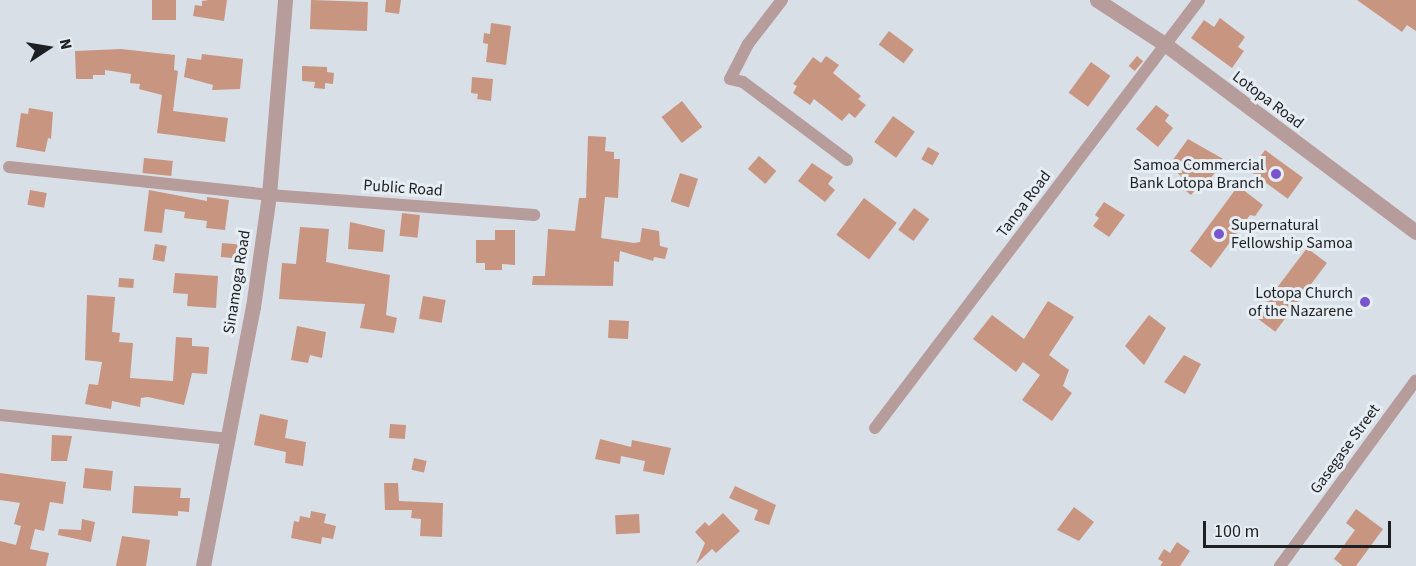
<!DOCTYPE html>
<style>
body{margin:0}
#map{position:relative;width:1416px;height:566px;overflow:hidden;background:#d9dfe6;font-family:"Source Sans 3",sans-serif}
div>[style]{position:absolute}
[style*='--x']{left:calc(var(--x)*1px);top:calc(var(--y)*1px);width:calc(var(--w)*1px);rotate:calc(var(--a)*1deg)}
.building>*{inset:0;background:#c89580;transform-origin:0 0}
.minor>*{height:12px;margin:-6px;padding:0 6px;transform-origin:6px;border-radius:6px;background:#b69c9a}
.tertiary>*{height:15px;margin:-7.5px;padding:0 7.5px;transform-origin:7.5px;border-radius:7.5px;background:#b69c9a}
.dots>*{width:16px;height:16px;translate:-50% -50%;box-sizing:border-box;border:3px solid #e6edf3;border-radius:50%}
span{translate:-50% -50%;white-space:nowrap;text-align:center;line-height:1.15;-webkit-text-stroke:6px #e6edf3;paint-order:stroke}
.street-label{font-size:16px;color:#1d1f22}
.poi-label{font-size:16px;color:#1d1f22}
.right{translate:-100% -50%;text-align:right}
.left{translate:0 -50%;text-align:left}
.north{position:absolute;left:18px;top:18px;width:60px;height:60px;-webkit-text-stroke:4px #e6edf3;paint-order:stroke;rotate:78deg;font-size:16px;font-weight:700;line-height:24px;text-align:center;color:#1d1f22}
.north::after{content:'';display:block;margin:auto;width:21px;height:27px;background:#1d1f22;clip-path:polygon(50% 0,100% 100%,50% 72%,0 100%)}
.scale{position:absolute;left:1203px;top:521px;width:188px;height:27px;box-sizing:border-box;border:3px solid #1d1f22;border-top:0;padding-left:8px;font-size:18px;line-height:21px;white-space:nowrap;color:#1d1f22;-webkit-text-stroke:4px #e6edf3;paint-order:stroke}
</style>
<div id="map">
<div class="building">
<i style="left:152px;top:0;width:24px;height:20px"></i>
<i style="clip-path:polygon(209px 0,227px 0,224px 21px,193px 16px,195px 5px,202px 6px,202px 1px)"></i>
<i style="left:311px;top:0;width:57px;height:29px;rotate:2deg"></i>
<i style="clip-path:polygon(386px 0,401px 0,399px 14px,385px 12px)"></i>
<i style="clip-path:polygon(1357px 0,1416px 0,1416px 31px,1407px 25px,1402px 32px)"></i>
<i style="clip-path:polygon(1220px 18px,1245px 37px,1238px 47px,1244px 51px,1232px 68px,1191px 38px,1204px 20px,1214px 27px)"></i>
<i style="clip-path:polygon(491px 23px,511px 26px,506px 65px,486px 62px,488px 44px,483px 43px,484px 33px,490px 34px)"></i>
<i style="left:889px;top:31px;width:31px;height:17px;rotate:37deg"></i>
<i style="clip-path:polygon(121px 49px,175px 55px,174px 70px,178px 71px,173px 111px,228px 118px,225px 142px,157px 133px,162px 95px,139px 89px,140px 84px,130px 83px,131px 74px,105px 70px,105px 75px,93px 75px,93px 79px,76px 79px,75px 51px)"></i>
<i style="clip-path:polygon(202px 54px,243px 59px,240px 89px,212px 90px,213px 85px,184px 77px,187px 58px,201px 60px)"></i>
<i style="clip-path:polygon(826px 56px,839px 65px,833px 73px,861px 96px,858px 99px,866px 105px,855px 118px,849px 113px,842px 121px,814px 99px,810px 105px,793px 93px,797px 86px,793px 84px,813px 57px,821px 63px)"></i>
<i style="left:1137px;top:56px;width:8px;height:13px;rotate:40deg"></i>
<i style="left:1091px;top:62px;width:24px;height:38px;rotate:36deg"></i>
<i style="clip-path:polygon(302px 66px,327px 67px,327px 72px,334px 73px,333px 84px,325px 83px,325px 89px,314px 88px,315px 82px,302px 81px)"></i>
<i style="clip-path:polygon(472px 77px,493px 79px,491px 101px,477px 99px,478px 94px,471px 93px)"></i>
<i style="left:682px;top:101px;width:33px;height:26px;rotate:52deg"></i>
<i style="clip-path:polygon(1156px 105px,1169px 115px,1165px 121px,1173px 128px,1158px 147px,1136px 129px)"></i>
<i style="clip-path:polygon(29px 108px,53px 112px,51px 139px,48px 138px,45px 152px,16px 147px,21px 113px,28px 114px)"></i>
<i style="left:893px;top:116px;width:27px;height:32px;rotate:36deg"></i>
<i style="clip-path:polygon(588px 136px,606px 137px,605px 151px,614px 152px,614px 159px,620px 159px,618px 198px,605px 197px,601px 238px,634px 243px,640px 242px,642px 228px,659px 231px,660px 246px,668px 248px,665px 259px,654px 257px,653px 261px,620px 251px,619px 262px,614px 261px,613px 286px,532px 285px,533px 276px,545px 276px,548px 229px,575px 231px,579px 198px,586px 198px)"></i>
<i style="clip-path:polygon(1188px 139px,1225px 160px,1203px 188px,1199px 185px,1191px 195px,1176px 183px,1181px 176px,1175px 171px,1179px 166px,1172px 161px)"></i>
<i style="left:928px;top:147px;width:13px;height:14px;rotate:29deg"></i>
<i style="left:1265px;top:150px;width:47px;height:26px;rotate:36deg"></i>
<i style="left:759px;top:156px;width:23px;height:17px;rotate:41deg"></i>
<i style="left:144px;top:158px;width:29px;height:15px;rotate:6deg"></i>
<i style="clip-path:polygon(812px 163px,833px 177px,828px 184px,835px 190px,825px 202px,798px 181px)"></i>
<i style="left:680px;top:173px;width:19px;height:30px;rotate:18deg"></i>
<i style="clip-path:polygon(1238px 186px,1263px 205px,1255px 216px,1250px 215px,1211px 268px,1190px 251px)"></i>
<i style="left:30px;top:190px;width:17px;height:15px;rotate:10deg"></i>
<i style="clip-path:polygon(149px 190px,207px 201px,207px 197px,229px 200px,225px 230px,206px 228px,207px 221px,184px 218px,185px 212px,165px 209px,162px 233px,144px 231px)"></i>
<i style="left:864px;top:198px;width:41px;height:46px;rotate:37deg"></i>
<i style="clip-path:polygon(1104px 202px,1125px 215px,1109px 237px,1093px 226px,1099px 218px,1095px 215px)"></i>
<i style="left:914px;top:208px;width:19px;height:27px;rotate:36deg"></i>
<i style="left:402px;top:213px;width:18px;height:23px;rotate:6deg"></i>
<i style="clip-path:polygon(350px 222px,385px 230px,383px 252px,348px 249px)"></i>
<i style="clip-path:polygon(300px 227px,329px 229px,326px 262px,390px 275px,386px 315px,397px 318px,394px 333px,360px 328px,365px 304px,279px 299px,282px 263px,296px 264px)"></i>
<i style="clip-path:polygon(495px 230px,515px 230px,515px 265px,502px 264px,502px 270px,485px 270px,485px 263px,476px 263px,476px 240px,495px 240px)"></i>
<i style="left:222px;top:243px;width:24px;height:14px;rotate:5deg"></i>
<i style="left:155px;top:244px;width:12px;height:16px;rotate:9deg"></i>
<i style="left:1307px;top:248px;width:25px;height:86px;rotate:37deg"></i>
<i style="clip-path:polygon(175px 273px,218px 276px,216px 308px,187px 306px,188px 294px,173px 293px)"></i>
<i style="left:119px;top:278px;width:15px;height:9px;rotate:4deg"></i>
<i style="clip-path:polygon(87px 295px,115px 297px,112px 332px,120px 333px,119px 342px,133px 343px,130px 378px,173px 381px,176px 337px,192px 338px,192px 346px,209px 347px,207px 374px,192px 373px,184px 405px,148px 397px,141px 398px,140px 407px,112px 401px,111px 409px,85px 404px,89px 384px,98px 385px,102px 362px,85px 360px)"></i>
<i style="left:423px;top:296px;width:23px;height:23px;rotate:10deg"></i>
<i style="clip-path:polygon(1048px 301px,1074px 317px,1049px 355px,1069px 370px,1063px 386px,1072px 393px,1052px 421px,1022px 400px,1040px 375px,1023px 362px,1016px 372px,973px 339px,992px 315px,1024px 339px)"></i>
<i style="clip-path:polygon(1149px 315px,1166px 328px,1144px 365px,1125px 346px)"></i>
<i style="left:609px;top:320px;width:20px;height:18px;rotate:3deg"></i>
<i style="clip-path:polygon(297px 326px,326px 332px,322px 358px,310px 355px,308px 363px,291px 360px)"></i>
<i style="clip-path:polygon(1184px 355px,1201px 364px,1185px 394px,1164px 382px)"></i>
<i style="clip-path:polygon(260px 414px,288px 420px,285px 438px,306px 442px,303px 466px,285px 463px,286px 452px,254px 445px)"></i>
<i style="left:390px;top:424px;width:16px;height:14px;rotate:4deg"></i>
<i style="clip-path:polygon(52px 435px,72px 436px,67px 461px,51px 461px)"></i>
<i style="clip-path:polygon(600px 439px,631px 447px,632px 440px,671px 448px,664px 475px,643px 471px,645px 461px,621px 456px,620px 464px,595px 459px)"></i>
<i style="left:414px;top:458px;width:13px;height:12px;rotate:13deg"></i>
<i style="left:85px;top:468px;width:28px;height:20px;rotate:6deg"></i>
<i style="clip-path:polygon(0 473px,66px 482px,63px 504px,50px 502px,44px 531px,35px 529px,30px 549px,49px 553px,46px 566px,0 566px,0 541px,16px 545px,21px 526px,14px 524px,20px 503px,0 500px)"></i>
<i style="clip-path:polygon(384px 483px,398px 483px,399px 501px,443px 503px,442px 537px,420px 536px,421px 519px,411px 518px,412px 510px,385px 510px)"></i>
<i style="clip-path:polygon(134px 486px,181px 488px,180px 498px,190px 498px,189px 512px,178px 511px,178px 516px,132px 513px)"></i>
<i style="clip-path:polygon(735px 486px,776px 505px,769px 525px,754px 520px,758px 510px,729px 498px)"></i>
<i style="clip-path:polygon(1074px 507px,1094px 522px,1079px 541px,1057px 530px)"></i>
<i style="clip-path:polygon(1356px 509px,1383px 529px,1356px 566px,1343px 566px,1334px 559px,1355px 530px,1346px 523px)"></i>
<i style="clip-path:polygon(311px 511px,326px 514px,324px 523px,336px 526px,333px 539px,322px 537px,321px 544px,291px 538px,294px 521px,299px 522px,300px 516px,310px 518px)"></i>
<i style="clip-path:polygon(723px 513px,740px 531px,716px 553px,712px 549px,696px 564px,705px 543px,695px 532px,705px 522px,709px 526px)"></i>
<i style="left:639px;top:514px;width:19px;height:24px;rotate:87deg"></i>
<i style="clip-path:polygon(82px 519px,95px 522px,91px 542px,58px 535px,59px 529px,81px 530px)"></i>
<i style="clip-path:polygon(122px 536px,150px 540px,146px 566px,116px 566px)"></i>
<i style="clip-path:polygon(1177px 542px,1190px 551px,1180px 566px,1160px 566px,1163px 562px,1158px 559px,1164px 549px,1170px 553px)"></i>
</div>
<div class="minor">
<i style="--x:782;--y:0;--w:56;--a:127.7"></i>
<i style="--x:748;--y:44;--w:39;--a:117"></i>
<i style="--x:730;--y:79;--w:13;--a:13"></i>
<i style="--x:743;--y:82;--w:130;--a:36.9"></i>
<i style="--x:9;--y:167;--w:262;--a:6.1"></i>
<i style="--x:269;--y:195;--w:266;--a:4.3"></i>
<i style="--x:0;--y:415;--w:228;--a:6"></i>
<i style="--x:875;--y:428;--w:537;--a:-52.87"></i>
<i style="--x:1280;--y:566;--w:230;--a:-53.8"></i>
</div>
<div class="tertiary">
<i style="--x:1097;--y:0;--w:82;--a:33.1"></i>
<i style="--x:1166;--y:45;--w:312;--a:36.8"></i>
<i style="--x:203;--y:566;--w:264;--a:-79.1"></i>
<i style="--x:253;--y:307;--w:113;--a:-81.9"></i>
<i style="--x:269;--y:195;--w:196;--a:-85.3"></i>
</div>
<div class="dots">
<i style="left:1276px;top:174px;background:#7854cd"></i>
<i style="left:1219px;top:234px;background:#7854cd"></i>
<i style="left:1365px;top:302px;background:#7854cd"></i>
</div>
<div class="street-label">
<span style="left:1268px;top:100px;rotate:37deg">Lotopa Road</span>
<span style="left:403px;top:188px;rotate:4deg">Public Road</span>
<span style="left:1024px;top:204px;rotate:-53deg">Tanoa Road</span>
<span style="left:237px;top:282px;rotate:-81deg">Sinamoga Road</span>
<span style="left:1345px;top:449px;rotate:-54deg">Gasegase Street</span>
</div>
<div class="poi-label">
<span class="right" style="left:1264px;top:174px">Samoa Commercial<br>Bank Lotopa Branch</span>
<span class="left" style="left:1231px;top:234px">Supernatural<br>Fellowship Samoa</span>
<span class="right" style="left:1353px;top:302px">Lotopa Church<br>of the Nazarene</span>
</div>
<div class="north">N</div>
<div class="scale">100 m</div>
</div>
